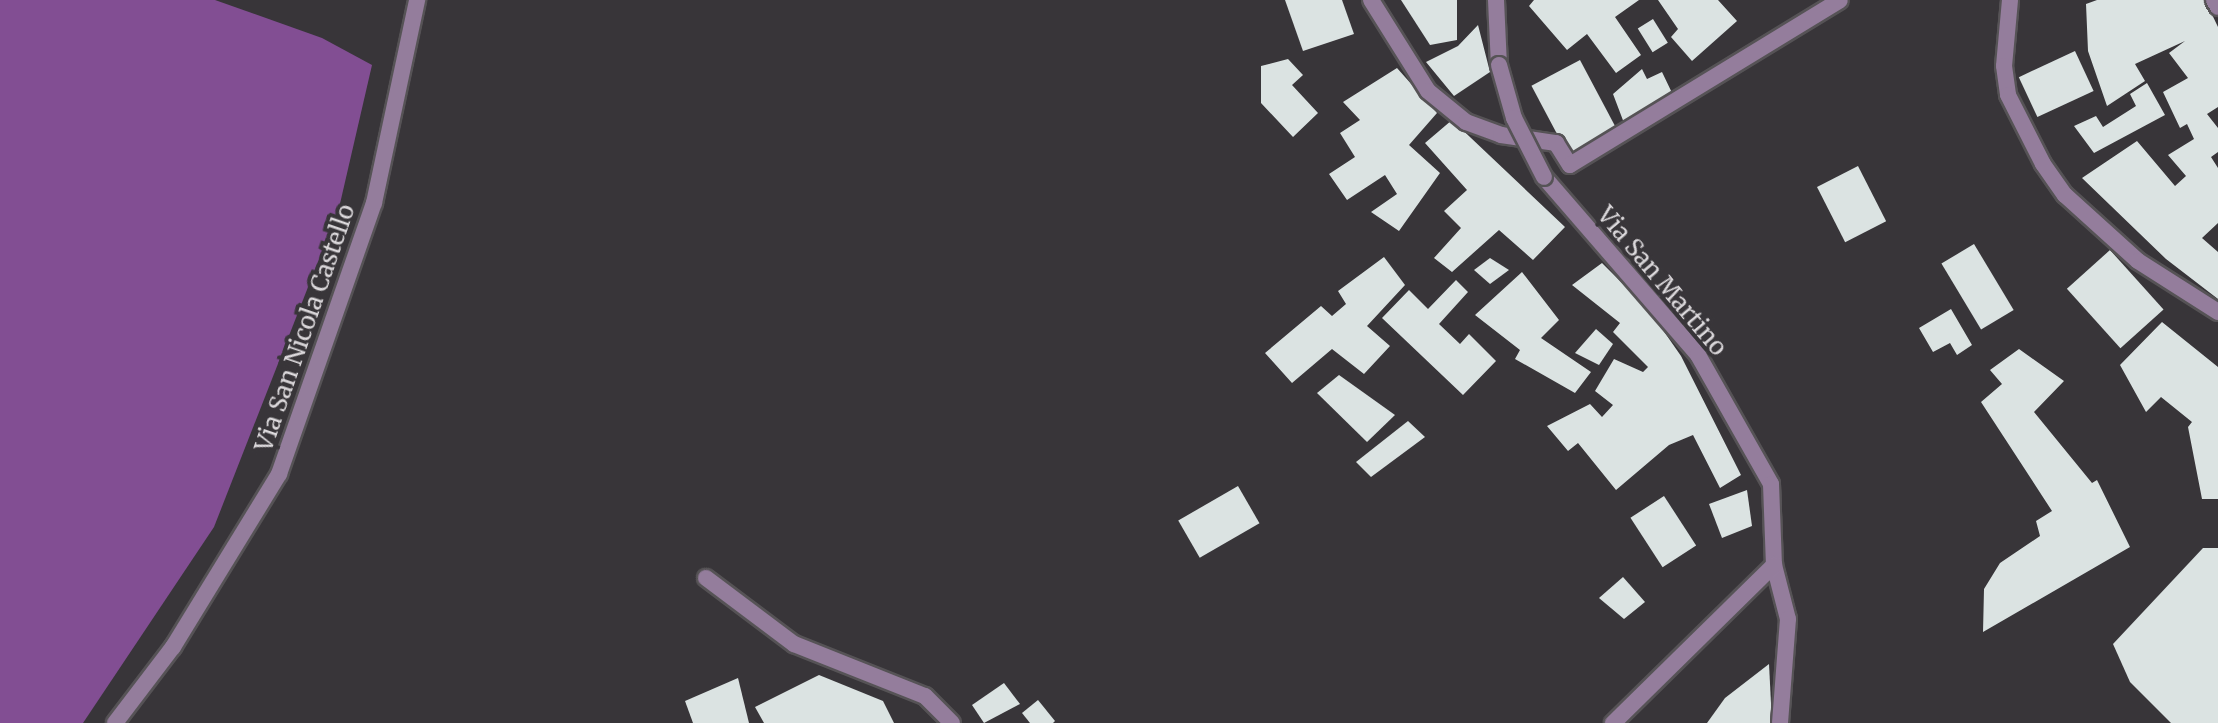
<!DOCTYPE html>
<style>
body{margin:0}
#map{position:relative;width:2218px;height:723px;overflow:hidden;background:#383539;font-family:Merriweather,serif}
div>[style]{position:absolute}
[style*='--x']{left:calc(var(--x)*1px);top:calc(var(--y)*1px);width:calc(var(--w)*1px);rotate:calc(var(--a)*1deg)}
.forest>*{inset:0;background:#824e93}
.building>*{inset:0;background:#dbe3e2;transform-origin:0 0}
.roads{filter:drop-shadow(2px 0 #565356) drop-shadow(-2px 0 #565356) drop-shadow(0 2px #565356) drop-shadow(0 -2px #565356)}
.service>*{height:16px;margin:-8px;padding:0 8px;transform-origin:8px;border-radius:8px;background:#947d9c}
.minor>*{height:16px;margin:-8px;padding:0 8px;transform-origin:8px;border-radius:8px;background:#947d9c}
.tertiary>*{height:16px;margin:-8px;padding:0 8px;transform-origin:8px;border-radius:8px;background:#947d9c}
.bridges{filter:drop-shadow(2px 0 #565356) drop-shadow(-2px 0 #565356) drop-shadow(0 2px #565356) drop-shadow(0 -2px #565356)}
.tertiary-bridge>*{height:16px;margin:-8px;padding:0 8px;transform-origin:8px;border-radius:8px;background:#947d9c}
span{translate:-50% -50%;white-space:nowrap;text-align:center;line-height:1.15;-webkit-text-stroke:8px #383539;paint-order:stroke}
.street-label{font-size:24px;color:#dcd9dc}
</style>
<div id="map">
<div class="forest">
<i style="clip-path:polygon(0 0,215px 0,322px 38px,372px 65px,339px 208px,214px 527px,83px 723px,0 723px)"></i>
</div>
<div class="building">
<i style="clip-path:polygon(1285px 0,1342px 0,1354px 34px,1303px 51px)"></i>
<i style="clip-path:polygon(1401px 0,1457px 0,1457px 40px,1430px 45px)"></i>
<i style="clip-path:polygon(1534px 0,1639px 0,1615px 17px,1641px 55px,1616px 73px,1587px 34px,1567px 50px,1529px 6px)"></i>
<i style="clip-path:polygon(1658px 0,1718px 0,1737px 21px,1692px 61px,1671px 37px,1678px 29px)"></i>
<i style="clip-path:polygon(2097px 0,2205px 0,2218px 27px,2218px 107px,2207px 114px,2218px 128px,2218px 152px,2211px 157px,2218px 168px,2218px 223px,2202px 238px,2218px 252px,2218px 299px,2166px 259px,2082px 178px,2137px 141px,2175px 186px,2186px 176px,2168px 155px,2194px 139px,2187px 124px,2180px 128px,2163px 92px,2188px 78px,2169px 53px,2185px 41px,2135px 64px,2145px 81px,2107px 106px,2088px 51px,2086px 4px)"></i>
<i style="left:1653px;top:19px;width:28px;height:18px;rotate:58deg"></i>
<i style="clip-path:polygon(1478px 25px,1490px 72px,1454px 96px,1426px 62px,1458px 46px)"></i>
<i style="left:2075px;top:51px;width:44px;height:62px;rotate:65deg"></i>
<i style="clip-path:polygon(1288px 59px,1303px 75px,1292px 85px,1318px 113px,1293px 137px,1261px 103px,1261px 66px)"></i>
<i style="left:1580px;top:60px;width:80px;height:55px;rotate:62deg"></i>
<i style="clip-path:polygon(1397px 68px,1437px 113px,1409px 145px,1440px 173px,1399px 231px,1371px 212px,1397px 194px,1385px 175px,1347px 200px,1329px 174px,1355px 157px,1340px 133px,1360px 120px,1343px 102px)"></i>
<i style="clip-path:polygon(1642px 69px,1647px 79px,1662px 72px,1674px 97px,1624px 123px,1613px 94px)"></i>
<i style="clip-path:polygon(2147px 83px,2165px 115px,2094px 153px,2074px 126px,2096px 116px,2103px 127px,2136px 106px,2130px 94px)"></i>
<i style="clip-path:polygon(1452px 120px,1565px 227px,1533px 260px,1499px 230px,1452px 272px,1434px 258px,1461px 228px,1444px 211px,1467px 190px,1425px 143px)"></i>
<i style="left:1858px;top:166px;width:62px;height:46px;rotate:63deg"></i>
<i style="left:1974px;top:244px;width:77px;height:38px;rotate:59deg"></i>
<i style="left:2110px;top:250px;width:80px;height:58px;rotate:48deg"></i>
<i style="clip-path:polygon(1384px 257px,1405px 285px,1367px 326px,1390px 346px,1364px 374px,1332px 349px,1292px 383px,1265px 353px,1321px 306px,1332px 316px,1346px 304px,1338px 291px)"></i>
<i style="clip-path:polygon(1490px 258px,1509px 270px,1490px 284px,1474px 270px)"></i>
<i style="clip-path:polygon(1602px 263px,1649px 310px,1681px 356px,1741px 475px,1720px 488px,1693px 435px,1669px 445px,1616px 490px,1578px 443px,1568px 451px,1547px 426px,1590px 404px,1602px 417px,1613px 405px,1595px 391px,1614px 359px,1643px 372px,1648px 367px,1613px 332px,1620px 323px,1572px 285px)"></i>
<i style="clip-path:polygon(1522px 272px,1559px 320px,1541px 338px,1591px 372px,1575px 393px,1515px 359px,1520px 350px,1475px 315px)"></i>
<i style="clip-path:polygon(1456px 280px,1468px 292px,1439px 324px,1460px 344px,1469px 334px,1496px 361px,1463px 395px,1382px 318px,1409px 290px,1428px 309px)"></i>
<i style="clip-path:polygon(1951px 309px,1972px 345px,1957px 355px,1950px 343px,1933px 352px,1919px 328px)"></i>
<i style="clip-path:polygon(2162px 322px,2218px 367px,2218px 499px,2202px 499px,2188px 427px,2192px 422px,2161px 397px,2146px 412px,2120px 365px)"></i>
<i style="clip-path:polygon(1596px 329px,1613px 344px,1599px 365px,1575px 353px)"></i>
<i style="clip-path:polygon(2019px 349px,2064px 381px,2034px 412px,2092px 483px,2097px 480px,2130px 547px,1983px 632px,1984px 589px,2000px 563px,2040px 536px,2036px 521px,2052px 511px,1981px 402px,2002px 384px,1990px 370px)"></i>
<i style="clip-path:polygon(1339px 375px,1395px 415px,1367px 442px,1317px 393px)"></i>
<i style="clip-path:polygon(1408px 421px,1425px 437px,1371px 477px,1356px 462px)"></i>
<i style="left:1238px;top:486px;width:43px;height:69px;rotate:60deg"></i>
<i style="clip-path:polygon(1747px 490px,1752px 526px,1722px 538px,1709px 504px)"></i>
<i style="left:1664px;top:496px;width:59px;height:40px;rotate:57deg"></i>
<i style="clip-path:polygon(2203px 548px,2218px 548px,2218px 723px,2171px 723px,2130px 682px,2113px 644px)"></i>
<i style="clip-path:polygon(1623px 577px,1645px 602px,1624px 619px,1599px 598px)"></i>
<i style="clip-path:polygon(1769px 664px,1772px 723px,1707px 723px,1725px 698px)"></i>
<i style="clip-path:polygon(819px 675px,883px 701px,894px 723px,764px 723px,755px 707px)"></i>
<i style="clip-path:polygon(738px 678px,749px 723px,693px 723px,685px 701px)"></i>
<i style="clip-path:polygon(1004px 683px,1020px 704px,984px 723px,972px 705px)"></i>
<i style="clip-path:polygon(1038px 700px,1055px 721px,1053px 723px,1030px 723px,1022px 713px)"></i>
</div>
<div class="roads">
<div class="service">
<i style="--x:1371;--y:0;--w:107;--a:57.9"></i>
<i style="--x:1428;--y:91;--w:49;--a:39.2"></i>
<i style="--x:1466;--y:122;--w:37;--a:20"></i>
<i style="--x:1501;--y:135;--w:56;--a:8.3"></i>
<i style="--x:1556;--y:143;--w:26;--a:58"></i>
<i style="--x:1570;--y:165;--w:316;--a:-31.4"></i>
<i style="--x:2214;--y:0;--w:8;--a:60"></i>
<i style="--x:706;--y:578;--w:110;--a:36.9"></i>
<i style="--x:794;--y:644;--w:141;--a:21.7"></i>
<i style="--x:925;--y:696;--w:38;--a:45"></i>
</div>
<div class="minor">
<i style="--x:1774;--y:565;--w:56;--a:75.5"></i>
<i style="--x:1788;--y:619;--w:104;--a:94.4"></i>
<i style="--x:115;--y:723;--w:96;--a:-52.7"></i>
<i style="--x:173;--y:647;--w:203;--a:-58.5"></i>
<i style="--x:279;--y:474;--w:287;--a:-70.7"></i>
<i style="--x:374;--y:203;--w:208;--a:-78"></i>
</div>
<div class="tertiary">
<i style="--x:1496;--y:0;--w:65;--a:87.4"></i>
<i style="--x:2010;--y:0;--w:66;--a:95.2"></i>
<i style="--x:2004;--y:66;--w:29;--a:82"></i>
<i style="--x:2008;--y:95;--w:77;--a:63.1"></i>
<i style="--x:2043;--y:164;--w:38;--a:55"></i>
<i style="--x:2065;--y:195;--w:98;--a:42.1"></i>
<i style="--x:2138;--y:261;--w:95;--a:32.5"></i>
<i style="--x:1544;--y:177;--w:235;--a:49.1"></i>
<i style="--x:1698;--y:355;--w:148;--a:60.5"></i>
<i style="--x:1771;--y:484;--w:81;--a:87.9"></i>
<i style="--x:1774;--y:565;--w:226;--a:135.5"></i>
</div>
</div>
<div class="bridges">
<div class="tertiary-bridge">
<i style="--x:1499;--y:65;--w:55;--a:74.2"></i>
<i style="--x:1514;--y:118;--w:66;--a:63"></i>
</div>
</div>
<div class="street-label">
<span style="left:1662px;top:281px;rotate:50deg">Via San Martino</span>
<span style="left:305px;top:328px;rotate:-71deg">Via San Nicola Castello</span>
</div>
</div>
